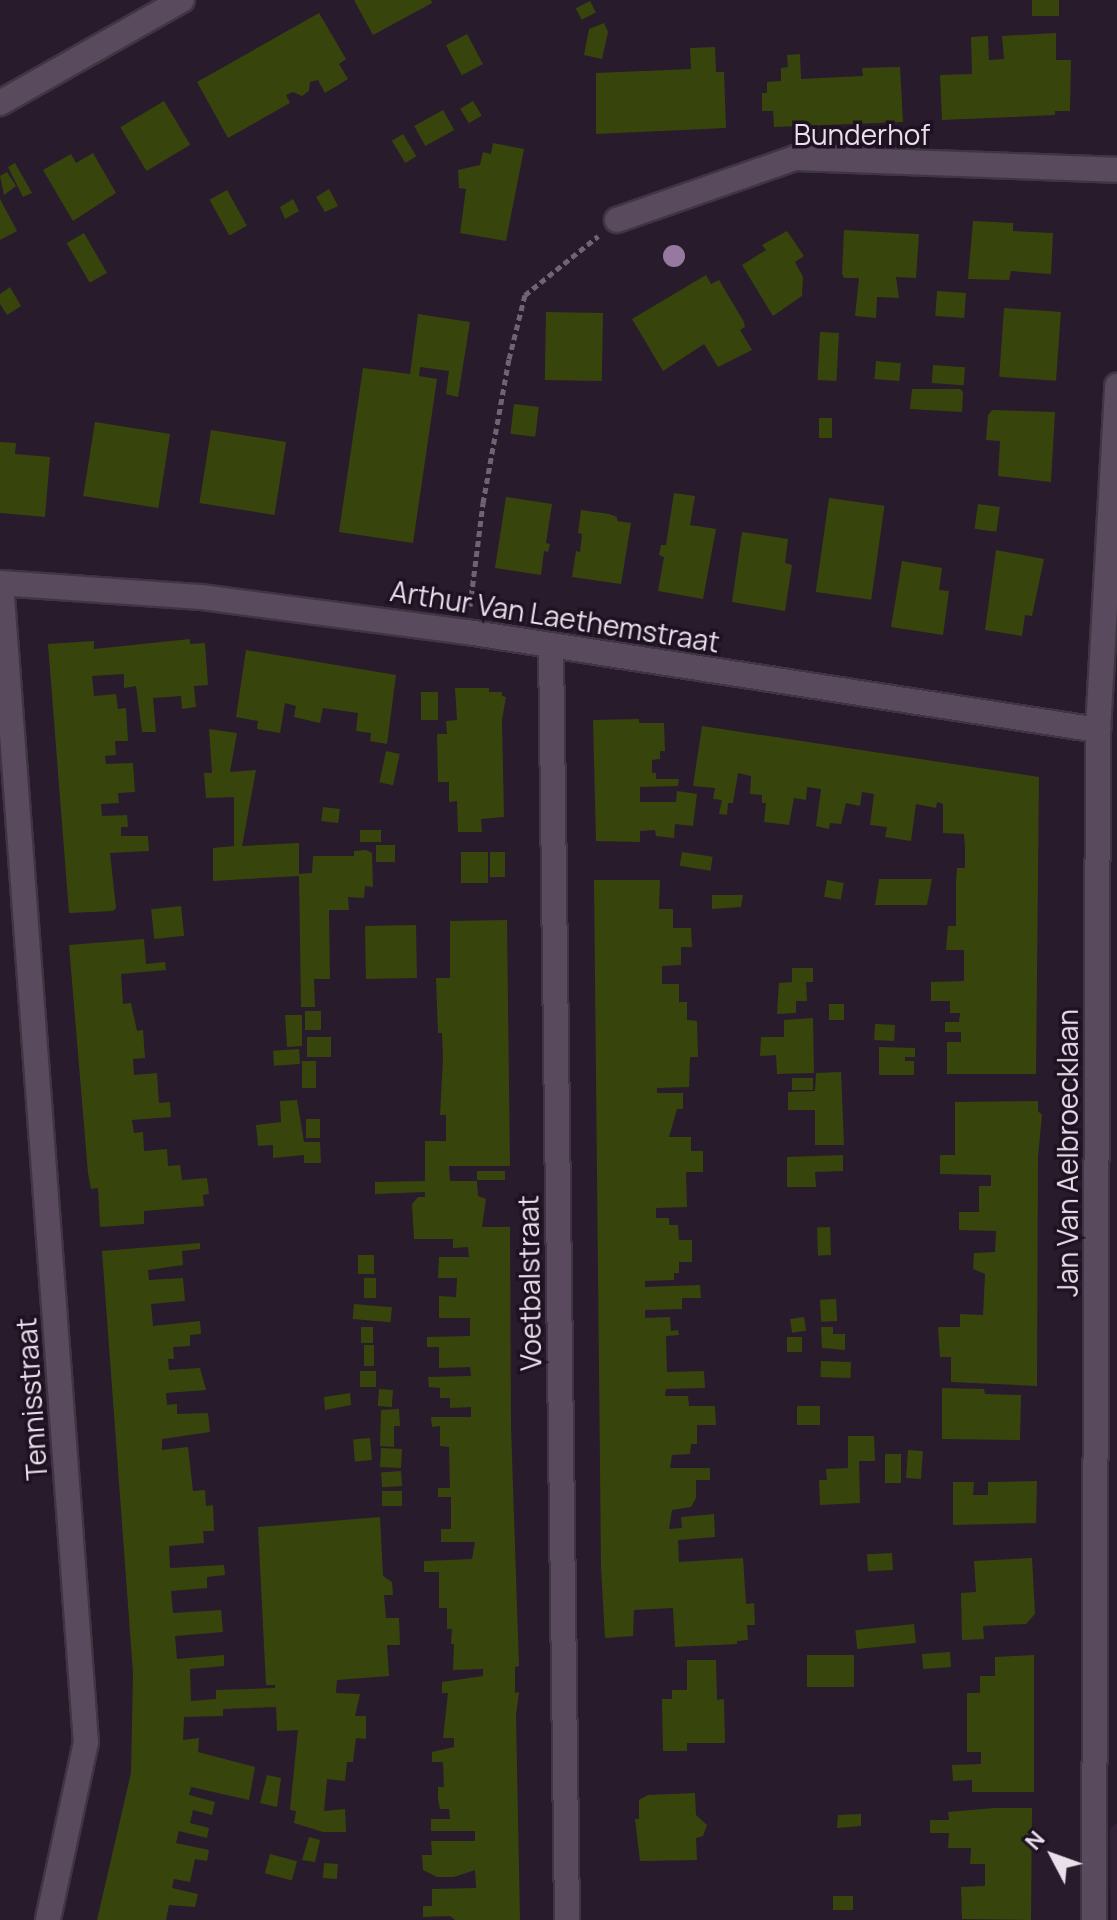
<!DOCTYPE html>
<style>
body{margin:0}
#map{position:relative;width:1117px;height:1920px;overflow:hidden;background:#281b2c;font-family:Manrope,sans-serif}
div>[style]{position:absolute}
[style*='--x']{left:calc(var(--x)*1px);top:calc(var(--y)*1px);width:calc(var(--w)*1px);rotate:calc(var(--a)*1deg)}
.built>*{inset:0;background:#322137}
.building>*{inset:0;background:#37450c;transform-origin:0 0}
.path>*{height:5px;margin-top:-2.5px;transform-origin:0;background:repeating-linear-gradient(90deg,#706473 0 6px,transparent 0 10px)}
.roads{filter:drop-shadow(2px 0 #403643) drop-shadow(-2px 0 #403643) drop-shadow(0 2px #403643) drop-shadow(0 -2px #403643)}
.minor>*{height:24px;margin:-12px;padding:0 12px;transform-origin:12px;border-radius:12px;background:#594a5d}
.trees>*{width:22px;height:22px;margin:-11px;border-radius:50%;background:#9779a0}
span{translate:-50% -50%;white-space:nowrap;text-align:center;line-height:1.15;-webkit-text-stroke:7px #1e1222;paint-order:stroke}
.street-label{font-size:28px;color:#e9e0eb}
.north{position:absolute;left:1013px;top:1816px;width:80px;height:80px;-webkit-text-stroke:6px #1e1222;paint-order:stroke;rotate:311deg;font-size:22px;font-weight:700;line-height:32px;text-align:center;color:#e9e0eb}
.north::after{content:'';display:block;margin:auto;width:28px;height:36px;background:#e9e0eb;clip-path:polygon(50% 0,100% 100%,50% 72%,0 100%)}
</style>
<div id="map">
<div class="built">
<i style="clip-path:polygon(1117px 1823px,1117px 1920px,1111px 1920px,1110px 1828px)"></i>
</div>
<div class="building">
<i style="clip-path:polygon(354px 0,431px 0,432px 3px,373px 35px)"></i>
<i style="left:1032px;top:0;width:27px;height:16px"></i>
<i style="left:590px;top:1px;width:13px;height:16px;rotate:63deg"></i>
<i style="clip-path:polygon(319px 13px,346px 59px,339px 64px,348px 79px,325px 93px,318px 80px,310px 82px,309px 91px,302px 96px,293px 92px,286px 95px,290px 103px,228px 138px,197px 82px)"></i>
<i style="clip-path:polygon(604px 23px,608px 32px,602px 59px,584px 55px,589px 29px)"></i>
<i style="clip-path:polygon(1056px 33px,1056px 60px,1071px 60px,1070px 111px,1055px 111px,1055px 115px,942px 120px,940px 75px,972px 74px,971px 37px,988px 36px,989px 60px,1004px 59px,1002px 36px)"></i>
<i style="left:467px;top:34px;width:34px;height:24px;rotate:62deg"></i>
<i style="clip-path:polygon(715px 47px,716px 72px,724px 72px,726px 128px,596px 134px,596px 73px,691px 69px,690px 48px)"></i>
<i style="clip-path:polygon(800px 54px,801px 79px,863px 76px,862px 68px,900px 67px,903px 122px,774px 127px,773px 111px,762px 111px,762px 93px,767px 93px,767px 82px,781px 81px,781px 68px,788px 67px,787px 55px)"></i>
<i style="left:164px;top:101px;width:51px;height:51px;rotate:59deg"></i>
<i style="left:473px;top:101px;width:17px;height:15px;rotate:59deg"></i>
<i style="left:443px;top:110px;width:23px;height:33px;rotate:61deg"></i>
<i style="left:403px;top:134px;width:26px;height:13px;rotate:59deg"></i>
<i style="clip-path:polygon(493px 143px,524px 149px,506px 241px,460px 233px,466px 189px,459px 188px,458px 170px,480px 165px,483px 152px,491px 154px)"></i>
<i style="clip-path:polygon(93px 153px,116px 193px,73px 221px,43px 170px,71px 154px,76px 163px)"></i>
<i style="clip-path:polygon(15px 163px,32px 193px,23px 197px,8px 167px)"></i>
<i style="clip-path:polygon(7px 172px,16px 186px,4px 195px,0 176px)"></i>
<i style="clip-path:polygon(329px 189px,338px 206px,325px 212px,316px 197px)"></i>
<i style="left:227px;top:190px;width:41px;height:20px;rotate:61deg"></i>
<i style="clip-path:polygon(0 199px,17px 231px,0 240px)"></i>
<i style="clip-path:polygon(293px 199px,299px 211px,285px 219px,280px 207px)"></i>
<i style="clip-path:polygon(973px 221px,1013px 223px,1013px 231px,1053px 233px,1051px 274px,1011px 271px,1009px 280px,968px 279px)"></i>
<i style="clip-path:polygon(844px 230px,919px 234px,916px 278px,896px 277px,899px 298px,877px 297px,876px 318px,855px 316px,859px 278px,844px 278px,842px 274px)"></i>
<i style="clip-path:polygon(787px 231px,804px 256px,795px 262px,803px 277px,802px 296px,773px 316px,742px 265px,766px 250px,762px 245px)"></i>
<i style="left:84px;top:233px;width:46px;height:20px;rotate:60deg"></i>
<i style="clip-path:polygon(706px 275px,711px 284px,719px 280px,744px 322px,745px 327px,740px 330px,752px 350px,718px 367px,704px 344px,663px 371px,632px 319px)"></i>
<i style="clip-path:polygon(10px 287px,21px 306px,7px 315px,0 304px,0 294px)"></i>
<i style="left:937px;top:291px;width:29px;height:25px;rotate:4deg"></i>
<i style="left:1004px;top:308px;width:57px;height:69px;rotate:4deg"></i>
<i style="left:546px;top:312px;width:57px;height:68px;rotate:1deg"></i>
<i style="clip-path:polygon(418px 314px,470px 322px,458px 397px,446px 394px,449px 371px,420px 367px,419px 376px,437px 379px,413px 543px,339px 532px,363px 368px,410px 374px)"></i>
<i style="left:820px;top:332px;width:19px;height:48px;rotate:3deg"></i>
<i style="left:876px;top:361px;width:25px;height:18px;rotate:5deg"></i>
<i style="left:933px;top:365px;width:32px;height:18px;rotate:4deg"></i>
<i style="clip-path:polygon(912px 389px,960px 389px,963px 392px,962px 412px,910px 409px)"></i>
<i style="left:514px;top:404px;width:25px;height:30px;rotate:7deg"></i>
<i style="clip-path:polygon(992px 410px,1055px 412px,1051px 482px,998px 476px,1000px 441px,986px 440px,988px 415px)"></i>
<i style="left:819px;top:418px;width:13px;height:20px"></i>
<i style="left:95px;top:422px;width:76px;height:75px;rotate:9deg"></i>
<i style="left:211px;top:430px;width:76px;height:74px;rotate:9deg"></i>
<i style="clip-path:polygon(0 442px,16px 443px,15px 454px,50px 457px,45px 517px,0 513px)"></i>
<i style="clip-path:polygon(674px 493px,695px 496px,690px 525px,716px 529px,703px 599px,658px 591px,664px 557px,659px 555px,661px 545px,666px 545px)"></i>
<i style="clip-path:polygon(506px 497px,552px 504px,546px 543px,550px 544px,548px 552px,544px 551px,541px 575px,495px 568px)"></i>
<i style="left:829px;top:498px;width:56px;height:95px;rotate:8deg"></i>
<i style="left:978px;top:504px;width:22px;height:25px;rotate:8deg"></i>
<i style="clip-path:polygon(581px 510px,609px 514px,617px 517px,617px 521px,631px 523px,621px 584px,572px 577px,576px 551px,580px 552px,582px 534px,578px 533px)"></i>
<i style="clip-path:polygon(742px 532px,788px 539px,785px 563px,792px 565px,785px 611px,732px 602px)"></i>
<i style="clip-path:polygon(996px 550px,1044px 559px,1032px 616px,1025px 615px,1022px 636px,985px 630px)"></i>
<i style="clip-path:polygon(902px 561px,942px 568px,939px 590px,949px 591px,943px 635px,891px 627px)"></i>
<i style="clip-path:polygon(190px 639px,190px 644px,205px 643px,208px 685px,194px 686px,196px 707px,182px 709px,181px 696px,153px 698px,156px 732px,142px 732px,136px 686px,124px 688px,124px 674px,92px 676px,94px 696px,116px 694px,118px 709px,126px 708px,128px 741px,115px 741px,116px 755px,105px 756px,106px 764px,133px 763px,135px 792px,118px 793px,119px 803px,101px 804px,102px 816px,127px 815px,128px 827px,121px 827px,121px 836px,148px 836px,149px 851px,110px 853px,116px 908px,113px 911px,69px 913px,48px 644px,94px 641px,94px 649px)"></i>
<i style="clip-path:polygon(246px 650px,396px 675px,387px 744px,370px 741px,371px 733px,356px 731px,358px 713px,323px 708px,320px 723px,294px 717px,296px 706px,285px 703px,280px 733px,257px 729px,258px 721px,236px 717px)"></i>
<i style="clip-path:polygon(455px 688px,489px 688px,489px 692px,502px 692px,502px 696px,506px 697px,502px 720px,504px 817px,481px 819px,482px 832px,458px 832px,457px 801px,449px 802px,449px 782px,438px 782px,437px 734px,447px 734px,446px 721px,457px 720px)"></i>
<i style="left:438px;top:692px;width:28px;height:17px;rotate:90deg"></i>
<i style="clip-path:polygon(639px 719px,639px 723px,664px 723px,665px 751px,660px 751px,660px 759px,652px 760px,652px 773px,656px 773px,656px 779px,679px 779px,678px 786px,640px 787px,640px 802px,676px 802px,677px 791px,697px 794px,693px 826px,675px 824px,674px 838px,656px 836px,655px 830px,640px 831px,640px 842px,596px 841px,593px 720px)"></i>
<i style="clip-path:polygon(702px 726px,1039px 777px,1036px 1074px,947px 1074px,947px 1042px,961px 1042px,961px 1032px,945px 1032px,945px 1022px,959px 1022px,960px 1013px,950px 1013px,950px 1001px,931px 1001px,931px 982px,964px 981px,964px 950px,946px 950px,948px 926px,956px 926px,956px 881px,957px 868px,965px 868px,965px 849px,964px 834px,943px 833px,943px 804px,937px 802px,936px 808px,916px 804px,911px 841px,885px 837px,887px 827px,870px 825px,874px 794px,862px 792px,860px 806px,846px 803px,841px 824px,830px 823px,829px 829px,816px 826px,821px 789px,807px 787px,806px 800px,794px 798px,789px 825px,773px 823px,764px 822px,766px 803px,762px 803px,762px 795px,750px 794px,751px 776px,738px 773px,733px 803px,728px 803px,727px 815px,719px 814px,722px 800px,713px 799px,715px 788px,693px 786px)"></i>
<i style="clip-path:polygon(209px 729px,237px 733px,230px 772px,256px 770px,242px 846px,299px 843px,299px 874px,312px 873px,313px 856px,354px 856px,354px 851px,366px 850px,372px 853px,373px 887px,365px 886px,364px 898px,348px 897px,349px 910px,329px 910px,330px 979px,314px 979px,315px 1007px,301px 1007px,299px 876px,213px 881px,213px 848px,234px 846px,234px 797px,206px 798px,204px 773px,212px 773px)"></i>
<i style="left:386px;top:751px;width:14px;height:32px;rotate:12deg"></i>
<i style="left:323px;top:807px;width:17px;height:14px;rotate:7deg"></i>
<i style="left:360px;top:830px;width:21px;height:12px"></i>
<i style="left:376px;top:845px;width:19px;height:17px"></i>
<i style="left:461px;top:852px;width:27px;height:31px"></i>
<i style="left:490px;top:852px;width:15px;height:25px"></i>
<i style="left:682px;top:852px;width:31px;height:14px;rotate:9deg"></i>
<i style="clip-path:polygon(879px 879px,932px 879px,927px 905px,875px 905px)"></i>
<i style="clip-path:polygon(594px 880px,660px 880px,659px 909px,673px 909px,673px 928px,691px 928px,692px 947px,681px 947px,681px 965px,662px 966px,662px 984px,679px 984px,679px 1002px,687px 1002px,687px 1020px,697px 1021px,698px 1057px,690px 1057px,689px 1087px,657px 1088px,657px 1093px,683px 1093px,683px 1109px,677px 1109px,669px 1137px,691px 1137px,691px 1151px,703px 1151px,703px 1172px,686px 1172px,687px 1207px,656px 1208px,656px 1218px,669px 1218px,669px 1225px,678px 1225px,679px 1240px,692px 1240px,692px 1262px,679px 1262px,679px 1273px,674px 1273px,674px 1280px,645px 1281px,645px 1287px,700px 1285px,701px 1298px,682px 1298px,682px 1309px,645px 1310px,645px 1318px,670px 1317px,671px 1331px,678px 1330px,679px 1335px,666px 1336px,667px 1372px,704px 1371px,705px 1388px,666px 1389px,665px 1396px,688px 1396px,689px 1406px,715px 1406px,716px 1425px,697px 1425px,697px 1444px,691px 1444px,690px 1454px,672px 1455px,670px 1468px,710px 1468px,710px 1480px,696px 1480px,696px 1498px,691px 1507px,672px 1510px,669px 1529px,682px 1528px,681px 1517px,714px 1514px,715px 1537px,678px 1540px,679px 1562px,743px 1558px,746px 1604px,754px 1603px,755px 1625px,747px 1625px,748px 1640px,737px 1641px,737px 1644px,675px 1647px,673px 1608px,634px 1610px,633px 1636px,605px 1638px,601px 1567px)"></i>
<i style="left:827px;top:880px;width:17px;height:17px;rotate:10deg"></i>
<i style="clip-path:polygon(712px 895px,743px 895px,741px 907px,712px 909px)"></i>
<i style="left:181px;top:906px;width:30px;height:30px;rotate:84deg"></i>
<i style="clip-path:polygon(507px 920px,510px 1166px,449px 1166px,450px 1181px,477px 1181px,478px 1196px,486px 1199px,482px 1227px,510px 1227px,511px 1426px,519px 1666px,515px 1667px,515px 1693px,519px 1692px,516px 1715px,520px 1920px,455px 1920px,450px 1916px,423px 1917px,423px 1906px,432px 1906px,432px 1889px,476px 1888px,475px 1870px,454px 1877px,437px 1877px,423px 1870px,422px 1855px,432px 1855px,431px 1841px,475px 1841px,475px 1831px,431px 1831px,431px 1819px,450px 1819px,449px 1809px,440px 1809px,438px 1799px,438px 1787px,444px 1787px,443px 1762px,432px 1762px,432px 1752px,454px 1747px,454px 1738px,443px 1738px,448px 1693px,442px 1693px,442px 1682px,483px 1676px,483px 1669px,453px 1670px,454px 1644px,451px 1644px,452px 1629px,447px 1629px,447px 1608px,439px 1608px,439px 1572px,424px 1572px,424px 1561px,472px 1559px,475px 1542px,441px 1542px,441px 1529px,451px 1529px,451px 1497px,438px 1497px,438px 1488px,450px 1488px,449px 1447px,440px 1446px,440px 1426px,432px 1427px,431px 1417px,471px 1417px,471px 1407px,450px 1408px,450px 1398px,440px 1398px,440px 1388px,429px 1387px,428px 1377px,471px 1376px,470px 1367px,439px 1368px,439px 1347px,427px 1347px,427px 1337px,470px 1336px,470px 1318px,439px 1318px,439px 1296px,456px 1297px,457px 1278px,438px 1278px,439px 1257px,469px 1257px,468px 1247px,453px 1248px,453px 1239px,414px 1239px,412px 1204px,418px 1197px,425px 1197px,425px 1192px,375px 1194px,375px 1182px,425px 1181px,425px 1141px,446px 1141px,446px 1115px,440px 1115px,443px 1059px,442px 1033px,438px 1033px,436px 978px,450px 978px,450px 921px)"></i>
<i style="left:416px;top:925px;width:53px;height:51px;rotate:89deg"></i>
<i style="clip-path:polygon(144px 939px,146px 964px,165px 962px,166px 970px,121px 974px,123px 1004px,131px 1003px,137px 1031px,143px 1030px,145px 1058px,133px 1059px,134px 1075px,157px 1073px,159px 1103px,170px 1102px,171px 1117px,132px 1120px,134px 1133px,143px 1132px,144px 1151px,167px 1149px,168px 1166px,180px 1165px,182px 1180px,207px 1178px,209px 1194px,203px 1195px,204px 1206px,144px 1211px,144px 1224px,100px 1227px,98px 1188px,91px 1189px,88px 1173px,69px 945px)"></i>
<i style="clip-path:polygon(792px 968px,813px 968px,813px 982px,806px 982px,807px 1001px,796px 1001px,796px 1013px,777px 1014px,779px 983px,792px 982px)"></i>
<i style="left:829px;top:1004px;width:15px;height:16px"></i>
<i style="left:305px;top:1011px;width:16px;height:19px"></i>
<i style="clip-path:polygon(285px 1015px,302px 1015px,302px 1046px,287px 1047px)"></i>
<i style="clip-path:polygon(813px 1018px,814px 1073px,777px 1074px,776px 1055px,760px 1056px,761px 1037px,784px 1037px,784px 1020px)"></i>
<i style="left:875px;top:1024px;width:20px;height:16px;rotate:3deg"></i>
<i style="left:307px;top:1037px;width:24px;height:20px"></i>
<i style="clip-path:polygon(879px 1047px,915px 1048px,915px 1057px,905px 1057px,905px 1061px,914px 1061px,914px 1075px,879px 1075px)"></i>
<i style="left:299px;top:1049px;width:15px;height:26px;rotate:86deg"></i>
<i style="left:302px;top:1061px;width:14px;height:27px"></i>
<i style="clip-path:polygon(841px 1072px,844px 1145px,815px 1145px,815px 1110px,788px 1110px,788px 1092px,815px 1091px,816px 1073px)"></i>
<i style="left:792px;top:1078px;width:21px;height:12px"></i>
<i style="clip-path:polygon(297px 1100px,304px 1142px,320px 1142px,321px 1163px,304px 1163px,304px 1155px,273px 1158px,273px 1145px,258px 1146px,256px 1125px,281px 1122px,280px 1101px)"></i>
<i style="clip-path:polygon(1038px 1101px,1038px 1111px,1042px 1115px,1038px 1157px,1037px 1386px,951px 1382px,951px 1357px,940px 1357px,938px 1327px,960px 1327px,960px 1314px,983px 1315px,985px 1274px,973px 1269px,974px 1253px,995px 1252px,996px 1231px,959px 1230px,959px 1212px,979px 1212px,979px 1186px,991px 1186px,991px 1175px,940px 1174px,940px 1155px,955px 1155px,955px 1102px)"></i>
<i style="left:306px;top:1119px;width:14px;height:19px"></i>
<i style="clip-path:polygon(843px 1155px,843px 1171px,815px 1172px,816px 1187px,787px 1187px,787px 1157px)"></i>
<i style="left:505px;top:1171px;width:9px;height:28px;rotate:90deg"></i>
<i style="left:830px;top:1227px;width:28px;height:13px;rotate:88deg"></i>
<i style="clip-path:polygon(200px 1243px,200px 1249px,182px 1251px,183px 1265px,148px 1270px,149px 1280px,183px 1278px,185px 1301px,151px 1304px,153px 1326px,200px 1321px,201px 1334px,190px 1335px,190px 1346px,173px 1347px,174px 1359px,168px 1359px,169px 1370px,200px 1368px,206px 1390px,166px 1393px,167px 1405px,177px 1404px,177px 1414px,208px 1413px,210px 1432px,162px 1439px,162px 1450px,188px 1447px,193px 1491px,205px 1490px,206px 1506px,213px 1505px,214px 1531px,203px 1531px,204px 1543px,169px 1546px,170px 1568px,224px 1565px,225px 1575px,207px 1577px,207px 1588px,171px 1591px,173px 1613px,221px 1610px,223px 1632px,175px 1636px,177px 1659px,224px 1655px,224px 1666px,190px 1669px,191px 1701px,216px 1699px,216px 1690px,275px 1688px,275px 1685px,266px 1685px,258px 1527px,380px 1517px,383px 1576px,392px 1582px,393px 1595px,384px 1595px,386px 1618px,399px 1618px,400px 1645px,387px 1645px,389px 1676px,337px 1680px,336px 1693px,360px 1694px,355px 1716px,366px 1716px,366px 1739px,356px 1738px,353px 1762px,347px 1762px,345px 1781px,327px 1779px,324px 1811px,345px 1809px,346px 1832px,323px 1832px,294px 1823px,296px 1811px,290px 1810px,298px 1730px,277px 1731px,276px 1707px,223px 1709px,223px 1716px,184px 1717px,183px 1740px,199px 1738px,198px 1752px,255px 1767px,249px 1800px,191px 1787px,189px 1795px,215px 1802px,212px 1815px,193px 1810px,190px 1823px,209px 1828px,207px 1838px,179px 1831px,176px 1843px,209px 1850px,207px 1861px,195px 1859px,190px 1882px,174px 1879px,172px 1888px,198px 1894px,195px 1907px,169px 1905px,166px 1920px,97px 1920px,131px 1773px,133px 1673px,102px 1251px)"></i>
<i style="left:374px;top:1255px;width:19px;height:16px;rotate:90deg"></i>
<i style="left:364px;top:1278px;width:12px;height:20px"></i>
<i style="left:836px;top:1299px;width:22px;height:16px;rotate:87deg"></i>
<i style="left:354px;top:1304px;width:38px;height:15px;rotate:5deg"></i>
<i style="left:804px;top:1317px;width:14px;height:14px;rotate:82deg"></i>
<i style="left:361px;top:1327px;width:12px;height:16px"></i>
<i style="clip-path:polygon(821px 1327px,833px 1327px,833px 1334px,845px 1334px,845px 1350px,822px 1348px)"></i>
<i style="left:787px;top:1337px;width:15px;height:15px"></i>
<i style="left:364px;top:1345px;width:10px;height:21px"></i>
<i style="left:821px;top:1361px;width:30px;height:16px;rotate:2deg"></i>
<i style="left:360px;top:1371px;width:16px;height:16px"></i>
<i style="clip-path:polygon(942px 1388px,984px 1389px,985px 1394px,1021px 1395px,1020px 1440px,942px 1439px)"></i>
<i style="left:379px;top:1389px;width:14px;height:17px;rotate:4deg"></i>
<i style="clip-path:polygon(350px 1393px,351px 1405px,325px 1410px,324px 1397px)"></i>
<i style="left:797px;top:1406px;width:23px;height:19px"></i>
<i style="clip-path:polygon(399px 1409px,400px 1426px,394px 1426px,394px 1447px,380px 1446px,381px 1410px)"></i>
<i style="clip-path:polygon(848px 1436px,874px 1436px,875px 1461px,859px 1461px,860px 1503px,820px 1505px,819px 1480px,827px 1480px,826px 1469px,848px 1468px)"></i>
<i style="left:370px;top:1438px;width:22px;height:17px;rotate:85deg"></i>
<i style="left:381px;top:1448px;width:21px;height:19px;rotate:3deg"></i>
<i style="left:908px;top:1450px;width:15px;height:28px;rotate:4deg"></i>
<i style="left:885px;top:1454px;width:16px;height:29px"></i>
<i style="left:401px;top:1471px;width:15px;height:20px;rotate:86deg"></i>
<i style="clip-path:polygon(1037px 1481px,1036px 1523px,953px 1525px,953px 1482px,974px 1482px,973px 1495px,988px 1495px,988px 1482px)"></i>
<i style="left:382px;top:1491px;width:20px;height:15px"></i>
<i style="left:892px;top:1553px;width:17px;height:25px;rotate:87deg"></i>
<i style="clip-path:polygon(1032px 1558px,1035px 1614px,1026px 1624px,983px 1626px,984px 1639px,962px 1640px,961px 1593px,976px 1592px,974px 1561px)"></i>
<i style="left:914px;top:1624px;width:19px;height:59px;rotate:84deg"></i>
<i style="left:950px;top:1652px;width:15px;height:28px;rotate:86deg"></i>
<i style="left:854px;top:1655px;width:32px;height:47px;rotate:90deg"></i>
<i style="clip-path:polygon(1034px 1655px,1034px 1792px,972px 1792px,972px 1780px,953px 1781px,952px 1765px,981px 1764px,981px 1752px,967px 1752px,967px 1693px,980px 1693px,980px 1676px,995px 1676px,995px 1657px)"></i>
<i style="clip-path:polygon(687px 1660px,716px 1660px,717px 1700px,724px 1699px,725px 1743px,687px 1743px,687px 1751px,663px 1751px,662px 1699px,672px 1699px,672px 1690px,687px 1690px)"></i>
<i style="clip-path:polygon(267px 1775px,281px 1778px,277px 1807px,260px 1803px)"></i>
<i style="clip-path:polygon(695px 1793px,696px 1815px,707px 1825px,703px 1836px,696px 1838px,697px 1860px,640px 1861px,635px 1819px,639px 1819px,639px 1800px,648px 1795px)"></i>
<i style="clip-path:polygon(994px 1808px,1032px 1808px,1031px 1920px,962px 1919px,961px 1887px,985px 1886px,985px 1864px,970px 1864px,971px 1848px,948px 1848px,949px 1833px,930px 1833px,930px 1820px,949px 1820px,948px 1812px)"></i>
<i style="clip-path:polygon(861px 1814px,861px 1826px,837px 1828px,838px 1815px)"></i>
<i style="clip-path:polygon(309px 1837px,320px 1840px,315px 1862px,302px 1860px)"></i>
<i style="left:270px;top:1854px;width:28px;height:20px;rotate:15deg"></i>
<i style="left:324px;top:1863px;width:14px;height:15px;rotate:4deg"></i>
<i style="left:833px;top:1896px;width:20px;height:14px"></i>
</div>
<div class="path">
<i style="--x:470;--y:606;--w:104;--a:-82.8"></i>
<i style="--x:483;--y:503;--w:146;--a:-79.8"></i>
<i style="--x:509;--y:359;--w:66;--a:-76"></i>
<i style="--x:525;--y:295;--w:94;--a:-38.9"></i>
</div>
<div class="roads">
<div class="minor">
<i style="--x:0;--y:103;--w:209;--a:-29.5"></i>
<i style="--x:617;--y:220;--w:188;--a:-19.2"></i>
<i style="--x:795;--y:158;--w:322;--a:2.1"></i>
<i style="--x:0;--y:583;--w:201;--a:4"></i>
<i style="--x:201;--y:597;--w:268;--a:7.5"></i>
<i style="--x:467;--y:632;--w:639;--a:8.83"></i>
<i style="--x:1;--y:583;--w:1162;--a:85.81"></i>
<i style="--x:86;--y:1742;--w:182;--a:102.1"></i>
<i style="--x:551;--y:645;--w:1275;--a:89.28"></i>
<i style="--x:1094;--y:1920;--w:1190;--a:-89.81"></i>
<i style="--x:1098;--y:730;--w:345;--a:-86.8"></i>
</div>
</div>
<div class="trees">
<i style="left:674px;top:256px"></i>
</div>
<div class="street-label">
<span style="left:862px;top:134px">Bunderhof</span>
<span style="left:555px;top:616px;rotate:9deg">Arthur Van Laethemstraat</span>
<span style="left:1067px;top:1153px;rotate:-90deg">Jan Van Aelbroecklaan</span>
<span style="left:529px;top:1283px;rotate:-91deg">Voetbalstraat</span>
<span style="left:31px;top:1399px;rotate:-94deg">Tennisstraat</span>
</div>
<div class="north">N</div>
</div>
